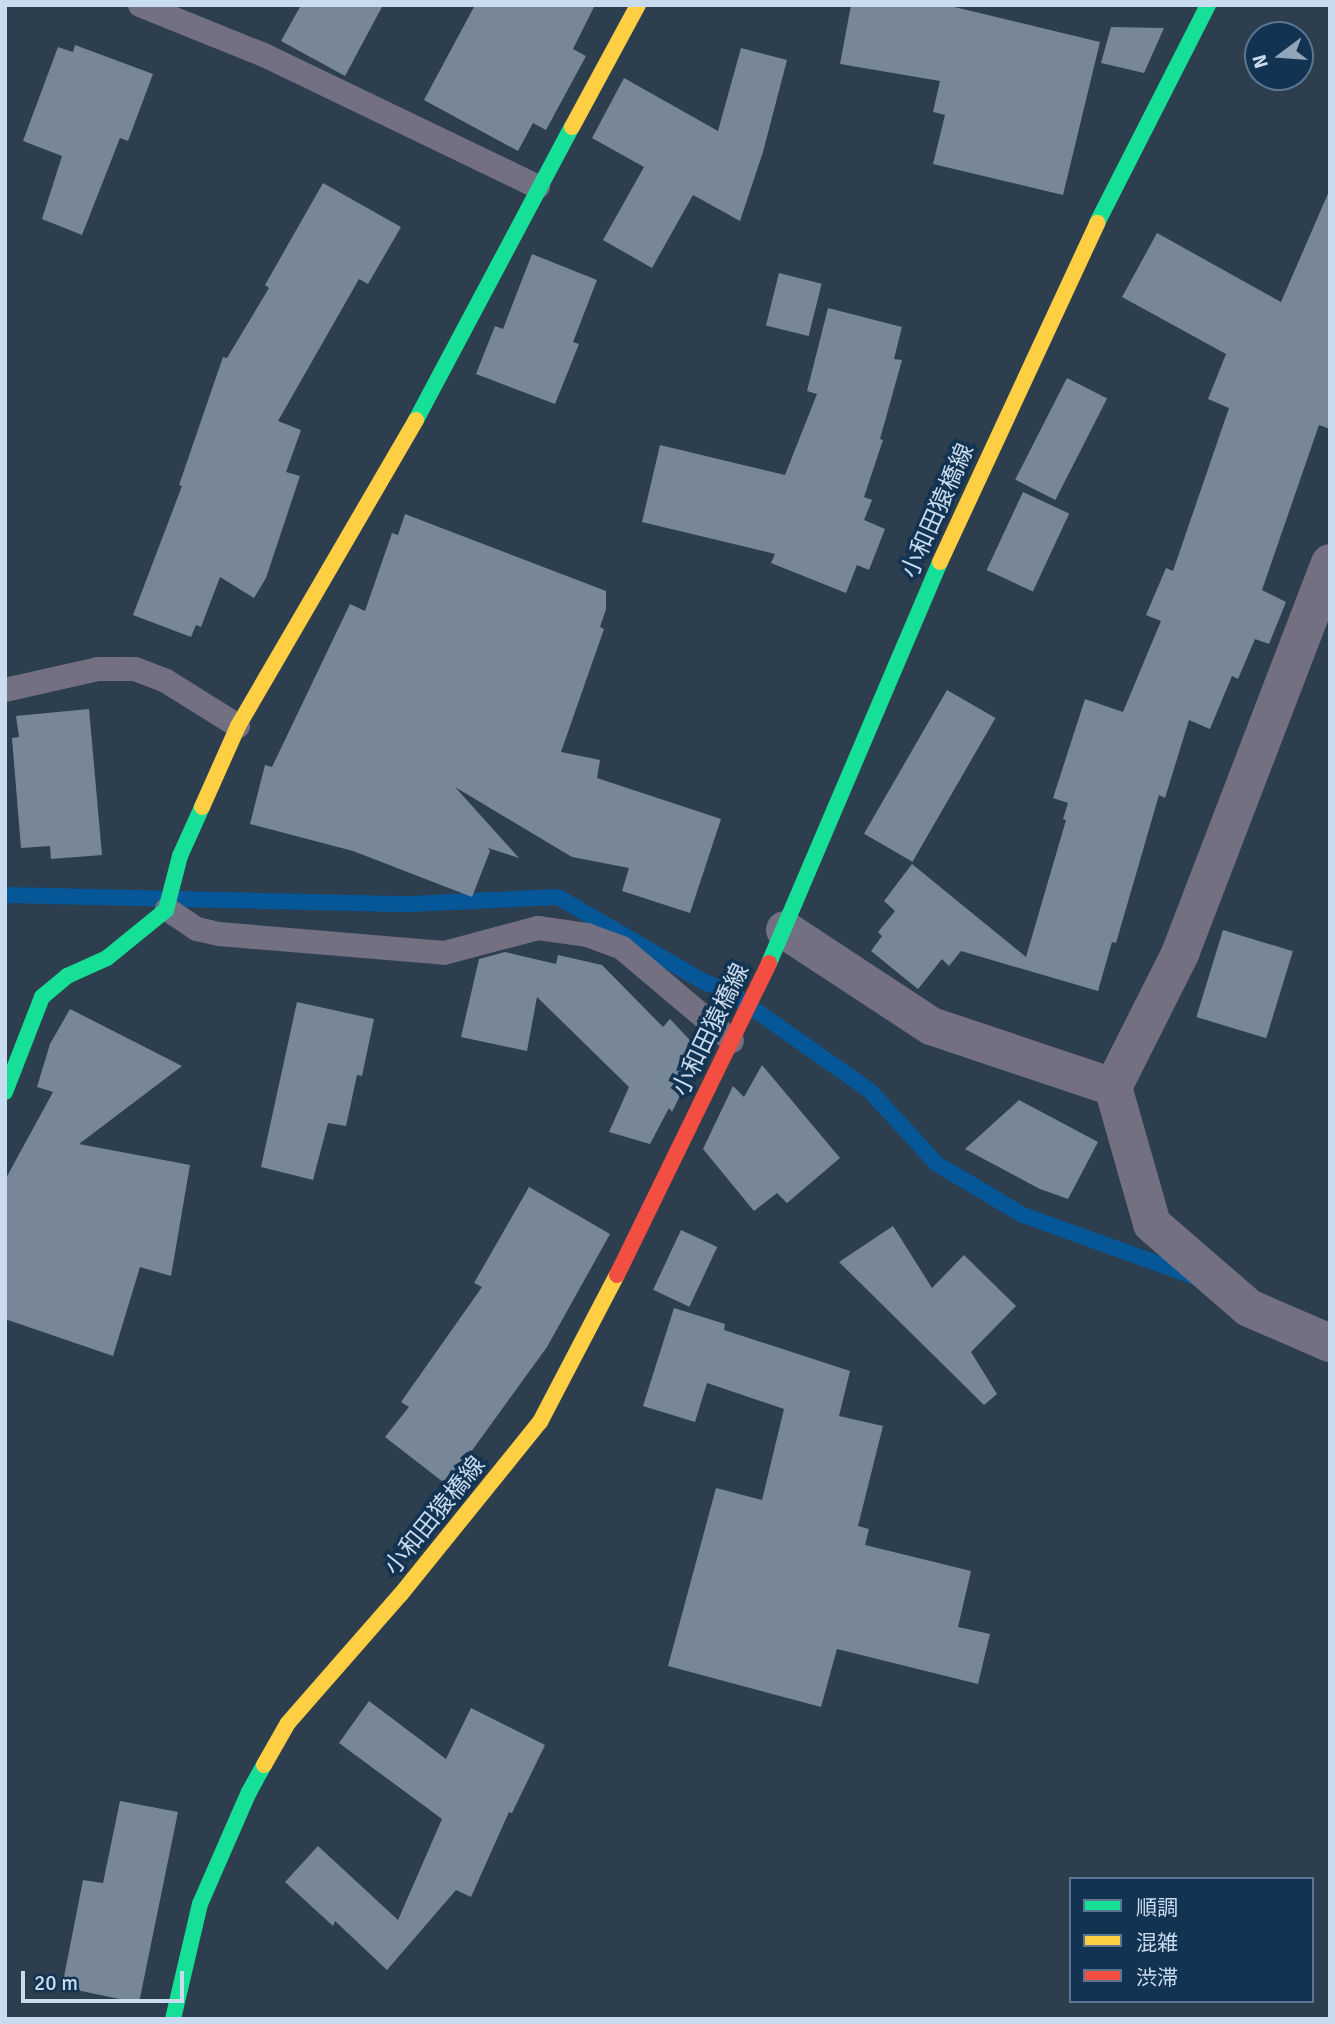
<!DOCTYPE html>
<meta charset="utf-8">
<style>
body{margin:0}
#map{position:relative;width:1335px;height:2024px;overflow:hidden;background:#2d3e4f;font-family:Signika,"Noto Sans JP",sans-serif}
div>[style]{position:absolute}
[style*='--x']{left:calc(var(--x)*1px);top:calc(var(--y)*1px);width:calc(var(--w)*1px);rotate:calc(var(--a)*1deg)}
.stream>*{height:16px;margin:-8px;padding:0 8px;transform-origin:8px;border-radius:8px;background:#055798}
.building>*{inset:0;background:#778797;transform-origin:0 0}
.lane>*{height:24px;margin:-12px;padding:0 12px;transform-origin:12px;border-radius:12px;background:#737081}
.street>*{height:38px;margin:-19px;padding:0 19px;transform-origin:19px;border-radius:19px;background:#737081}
.fast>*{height:16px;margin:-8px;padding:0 8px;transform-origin:8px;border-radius:8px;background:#16e098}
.slow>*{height:16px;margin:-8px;padding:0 8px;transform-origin:8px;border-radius:8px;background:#ffcf43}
.jam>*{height:16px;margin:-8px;padding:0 8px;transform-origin:8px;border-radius:8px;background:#f24e42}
span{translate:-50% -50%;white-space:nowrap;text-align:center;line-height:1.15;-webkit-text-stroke:7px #133352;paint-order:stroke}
.street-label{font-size:24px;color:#c9dbef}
.frame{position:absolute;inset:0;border:7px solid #c9dbef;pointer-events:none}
.legend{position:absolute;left:1069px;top:1877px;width:245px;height:126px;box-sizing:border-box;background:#133352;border:2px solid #5c7691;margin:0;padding:9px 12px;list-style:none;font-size:21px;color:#c9dbef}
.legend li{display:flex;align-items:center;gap:14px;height:35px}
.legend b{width:35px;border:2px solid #5c7691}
.north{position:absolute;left:1244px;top:21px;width:70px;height:70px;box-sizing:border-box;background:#133352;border:2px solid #5c7691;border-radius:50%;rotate:254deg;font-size:19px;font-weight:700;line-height:28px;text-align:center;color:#c9dbef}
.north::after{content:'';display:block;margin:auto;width:24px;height:32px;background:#92a4b7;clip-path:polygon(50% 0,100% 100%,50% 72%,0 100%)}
.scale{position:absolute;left:21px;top:1971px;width:163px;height:32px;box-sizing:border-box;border:4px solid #c9dbef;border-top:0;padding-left:9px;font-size:21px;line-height:24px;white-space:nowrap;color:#c9dbef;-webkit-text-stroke:5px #133352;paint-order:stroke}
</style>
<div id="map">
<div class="stream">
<i style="--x:5;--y:895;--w:405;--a:1.3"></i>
<i style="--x:410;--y:904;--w:148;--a:-2.7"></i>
<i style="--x:558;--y:897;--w:169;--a:30.2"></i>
<i style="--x:704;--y:982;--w:26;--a:21"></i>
<i style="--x:728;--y:991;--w:172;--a:35.1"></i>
<i style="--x:869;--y:1090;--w:100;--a:47.4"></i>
<i style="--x:937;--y:1164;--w:100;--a:30.7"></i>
<i style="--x:1023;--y:1215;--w:183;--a:19.8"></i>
</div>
<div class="building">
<i style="clip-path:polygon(301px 5px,383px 5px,345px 76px,281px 41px)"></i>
<i style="clip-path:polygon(475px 5px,595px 5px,573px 49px,586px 56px,546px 130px,533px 123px,518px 151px,424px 100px)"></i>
<i style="clip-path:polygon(851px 5px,946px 5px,1100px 42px,1063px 195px,933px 164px,945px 115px,933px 112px,940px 81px,840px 64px)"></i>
<i style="clip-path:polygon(1111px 27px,1164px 28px,1144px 73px,1101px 63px)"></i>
<i style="clip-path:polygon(75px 45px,153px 74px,128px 141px,120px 138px,82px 235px,42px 219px,62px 156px,23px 141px,58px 47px,73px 52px)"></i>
<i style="clip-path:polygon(741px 48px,787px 60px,763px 152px,740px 221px,693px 195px,652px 268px,603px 240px,644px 167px,592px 138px,624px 78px,718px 131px)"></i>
<i style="clip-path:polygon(323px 183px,401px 227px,368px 284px,359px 279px,278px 421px,301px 430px,286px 472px,300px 476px,266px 578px,254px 598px,220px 577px,201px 627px,196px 625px,191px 637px,133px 615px,182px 486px,179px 485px,223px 357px,227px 358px,269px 288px,265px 285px)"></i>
<i style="clip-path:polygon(1330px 189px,1330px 429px,1319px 425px,1262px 590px,1286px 602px,1269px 644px,1255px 639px,1238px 679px,1232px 676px,1210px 729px,1189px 720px,1165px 798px,1159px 795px,1116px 943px,1112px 942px,1098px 991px,961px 951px,949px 966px,942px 959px,918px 989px,871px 951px,882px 936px,878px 932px,895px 911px,884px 901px,912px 864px,1026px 957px,1066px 820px,1063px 819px,1068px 803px,1053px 798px,1085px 699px,1123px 712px,1161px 621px,1146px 615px,1166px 568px,1173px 571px,1229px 408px,1208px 399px,1226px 354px,1122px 297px,1157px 233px,1281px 302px)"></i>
<i style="clip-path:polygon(532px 254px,597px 280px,573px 342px,579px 344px,555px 404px,476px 374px,495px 326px,503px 329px)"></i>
<i style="left:779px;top:273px;width:44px;height:54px;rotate:14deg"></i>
<i style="clip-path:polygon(828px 308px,902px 327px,894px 359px,902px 360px,880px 439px,883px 440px,864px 497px,872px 500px,864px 520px,885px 529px,869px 570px,857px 565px,846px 593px,771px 563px,775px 554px,642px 522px,660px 445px,785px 475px,817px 394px,807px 391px)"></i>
<i style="left:1067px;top:378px;width:45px;height:114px;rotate:27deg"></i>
<i style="left:1023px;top:492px;width:51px;height:86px;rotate:25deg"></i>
<i style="clip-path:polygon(405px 514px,606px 591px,606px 609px,600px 627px,604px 629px,561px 752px,600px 760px,597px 778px,721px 819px,690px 913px,622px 891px,629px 868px,572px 857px,455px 787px,519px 858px,488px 848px,490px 851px,472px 897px,353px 851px,250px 824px,265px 765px,272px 767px,350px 604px,365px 611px,392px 533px,398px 535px)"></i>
<i style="left:947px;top:690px;width:56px;height:166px;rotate:30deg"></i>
<i style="clip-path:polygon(89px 709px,102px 855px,51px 859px,50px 846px,21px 848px,12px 738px,19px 737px,16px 716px)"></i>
<i style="left:1223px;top:930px;width:73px;height:91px;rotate:17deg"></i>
<i style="clip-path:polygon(505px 952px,556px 964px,558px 955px,602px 965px,663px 1027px,670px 1019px,701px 1052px,672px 1112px,669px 1108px,650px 1144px,609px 1132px,629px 1087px,537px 997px,527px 1051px,461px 1037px,479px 959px)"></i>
<i style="clip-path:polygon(297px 1002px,374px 1019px,362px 1076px,357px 1075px,346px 1126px,328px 1123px,313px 1180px,261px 1167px)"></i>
<i style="clip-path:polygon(70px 1009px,182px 1066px,79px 1144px,190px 1165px,171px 1276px,140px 1267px,113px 1356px,5px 1319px,5px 1180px,53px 1092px,37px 1087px,50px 1044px)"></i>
<i style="clip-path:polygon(762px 1065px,840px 1158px,787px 1203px,777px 1193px,754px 1211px,703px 1149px,733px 1086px,744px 1097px)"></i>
<i style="clip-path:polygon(1019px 1100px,1098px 1142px,1068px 1199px,1040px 1189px,965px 1149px)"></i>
<i style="clip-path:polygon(529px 1187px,610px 1234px,547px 1347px,447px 1485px,385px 1437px,409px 1407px,401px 1402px,482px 1287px,474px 1283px)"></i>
<i style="clip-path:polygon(893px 1226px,932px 1288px,964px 1255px,1016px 1306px,971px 1352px,997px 1394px,984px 1405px,839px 1262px)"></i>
<i style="left:681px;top:1230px;width:40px;height:66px;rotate:25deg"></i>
<i style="clip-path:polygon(674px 1308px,725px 1324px,724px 1330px,850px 1371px,839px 1416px,883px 1426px,858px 1526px,869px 1529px,865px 1545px,971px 1571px,958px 1627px,990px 1634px,978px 1684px,837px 1649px,821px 1707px,668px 1666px,716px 1488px,762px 1500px,784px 1409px,707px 1383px,695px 1422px,643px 1406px)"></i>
<i style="clip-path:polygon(369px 1701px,446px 1759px,471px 1708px,545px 1745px,512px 1813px,509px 1812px,471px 1897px,456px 1890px,387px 1970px,335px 1921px,333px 1926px,285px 1882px,318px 1846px,398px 1920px,442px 1819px,339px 1743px)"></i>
<i style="clip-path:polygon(120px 1801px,178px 1812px,139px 2003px,62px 1987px,83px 1880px,103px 1883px)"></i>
</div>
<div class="lane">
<i style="--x:140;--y:5;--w:134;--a:22"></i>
<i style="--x:264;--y:55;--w:304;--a:25.7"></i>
<i style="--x:5;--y:690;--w:95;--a:-12.7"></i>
<i style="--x:98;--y:669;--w:37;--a:0"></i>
<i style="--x:135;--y:669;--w:33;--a:21"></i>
<i style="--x:166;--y:681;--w:85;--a:32"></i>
<i style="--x:167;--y:909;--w:36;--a:34"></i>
<i style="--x:197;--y:929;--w:23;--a:13"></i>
<i style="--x:219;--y:934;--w:226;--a:4.8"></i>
<i style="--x:444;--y:953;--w:97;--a:-14.9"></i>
<i style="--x:538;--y:928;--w:49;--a:8.1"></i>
<i style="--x:587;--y:935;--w:37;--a:20"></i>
<i style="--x:622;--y:948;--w:144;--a:40.2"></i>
</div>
<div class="street">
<i style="--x:1330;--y:563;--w:417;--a:111"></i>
<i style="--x:1181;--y:952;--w:151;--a:116.7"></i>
<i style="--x:1113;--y:1087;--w:142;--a:74.1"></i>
<i style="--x:1152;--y:1224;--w:128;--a:40.9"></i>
<i style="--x:1249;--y:1308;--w:88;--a:23.4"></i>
<i style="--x:785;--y:930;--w:175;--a:33.3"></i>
<i style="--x:931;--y:1026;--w:192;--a:18.5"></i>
</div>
<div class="fast">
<i style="--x:1097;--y:223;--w:245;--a:-63"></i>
<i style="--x:416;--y:420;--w:332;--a:-62"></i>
<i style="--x:769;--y:963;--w:436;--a:-66.9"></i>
<i style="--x:5;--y:1092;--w:102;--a:-68.7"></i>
<i style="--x:42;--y:997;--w:33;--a:-40"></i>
<i style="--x:67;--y:976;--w:44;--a:-24.2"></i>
<i style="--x:107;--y:958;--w:76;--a:-39.1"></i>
<i style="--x:166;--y:910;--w:56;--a:-75.5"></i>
<i style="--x:180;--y:856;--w:54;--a:-65.8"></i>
<i style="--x:173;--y:2019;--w:118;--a:-76.8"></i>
<i style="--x:200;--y:1904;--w:122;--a:-66.4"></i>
<i style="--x:249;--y:1792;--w:31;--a:-61"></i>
</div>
<div class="slow">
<i style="--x:572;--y:127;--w:139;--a:-61.6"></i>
<i style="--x:940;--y:562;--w:374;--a:-65.1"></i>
<i style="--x:202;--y:807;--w:89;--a:-66"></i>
<i style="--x:238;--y:726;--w:354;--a:-59.8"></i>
<i style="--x:264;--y:1765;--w:48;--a:-60.3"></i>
<i style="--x:288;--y:1723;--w:171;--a:-48.8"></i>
<i style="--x:401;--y:1594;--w:221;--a:-51.1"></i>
<i style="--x:540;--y:1422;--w:166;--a:-62.4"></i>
</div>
<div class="jam">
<i style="--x:617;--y:1275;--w:347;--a:-64"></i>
</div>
<div class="street-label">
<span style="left:938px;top:511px;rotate:-66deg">小和田猿橋線</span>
<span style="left:711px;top:1030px;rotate:-64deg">小和田猿橋線</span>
<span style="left:435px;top:1516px;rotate:-51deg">小和田猿橋線</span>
</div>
<div class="frame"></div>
<ul class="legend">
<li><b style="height:9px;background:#16e098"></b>順調</li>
<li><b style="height:9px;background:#ffcf43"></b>混雑</li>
<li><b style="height:9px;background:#f24e42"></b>渋滞</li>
</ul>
<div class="north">N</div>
<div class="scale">20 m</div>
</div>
